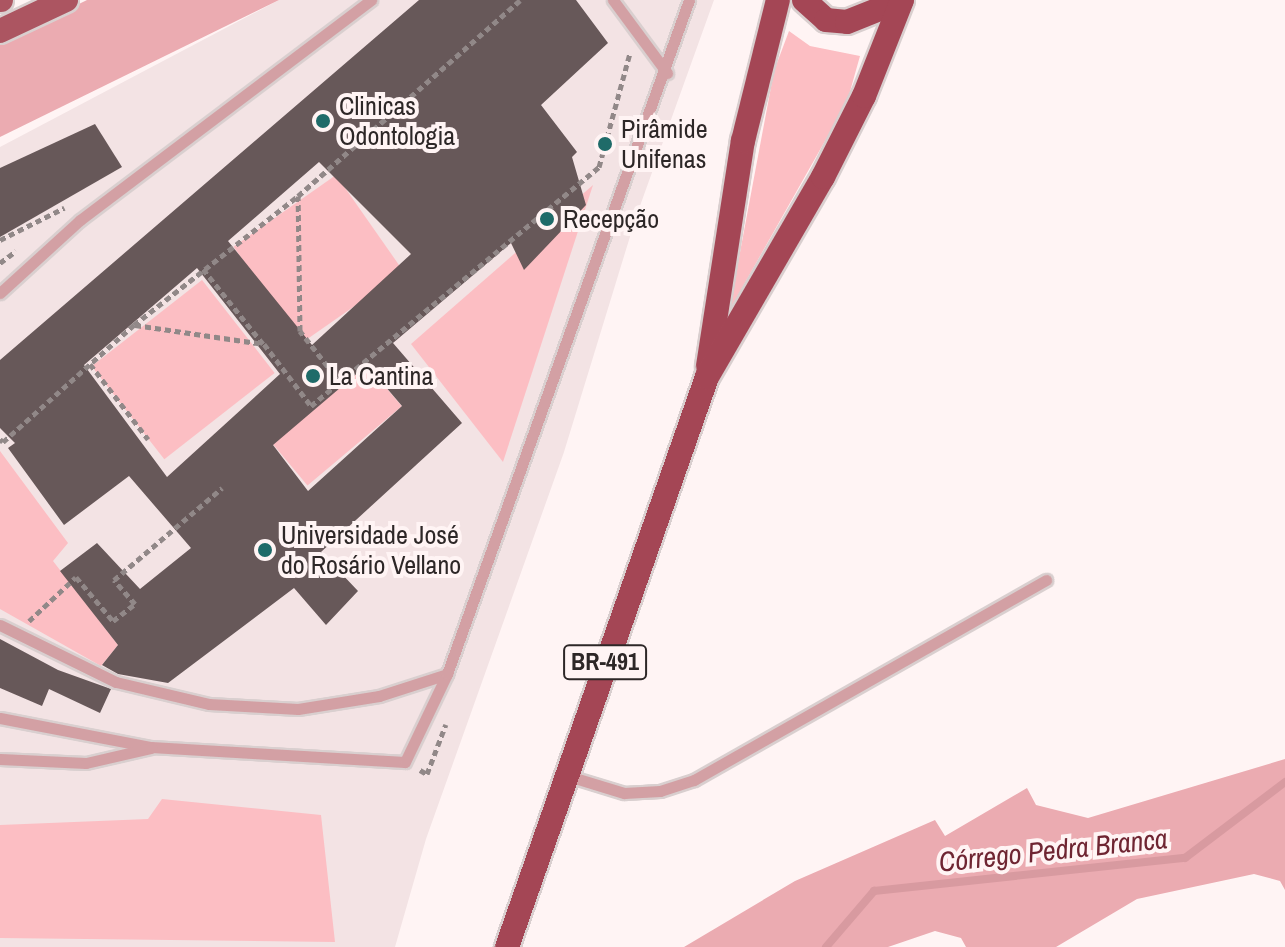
<!DOCTYPE html>
<meta charset="utf-8">
<style>
body{margin:0}
#map{position:relative;width:1285px;height:947px;overflow:hidden;background:#fff4f4;font-family:"Archivo Narrow",sans-serif}
div>[style]{position:absolute}
[style*='--x']{left:calc(var(--x)*1px);top:calc(var(--y)*1px);width:calc(var(--w)*1px);rotate:calc(var(--a)*1deg)}
.built>*{inset:0;background:#f3e3e4}
.green>*{inset:0;background:#fcbec3;transform-origin:0 0}
.forest>*{inset:0;background:#ebabb1}
.stream>*{height:8px;margin:-4px;padding:0 4px;transform-origin:4px;border-radius:4px;background:#d89aa0}
.building>*{inset:0;background:#675859}
.path>*{height:5px;margin-top:-2.5px;transform-origin:0;background:repeating-linear-gradient(90deg,#918888 0 6px,transparent 0 10px)}
.roads{filter:drop-shadow(2px 0 #d9cfcf) drop-shadow(-2px 0 #d9cfcf) drop-shadow(0 2px #d9cfcf) drop-shadow(0 -2px #d9cfcf)}
.service>*{height:11px;margin:-5.5px;padding:0 5.5px;transform-origin:5.5px;border-radius:5.5px;background:#d3a0a4}
.primary>*{height:24px;margin:-12px;padding:0 12px;transform-origin:12px;border-radius:12px;background:#ac5561}
.trunk>*{height:24px;margin:-12px;padding:0 12px;transform-origin:12px;border-radius:12px;background:#a44655}
.dots>*{width:22px;height:22px;translate:-50% -50%;box-sizing:border-box;border:4px solid #fff4f4;border-radius:50%}
span{translate:-50% -50%;white-space:nowrap;text-align:center;line-height:1.15;-webkit-text-stroke:8px #fff4f4;paint-order:stroke}
.shield-label span{padding:2px 6px;background:#fff4f4;border:2px solid;border-radius:6px;-webkit-text-stroke-width:0}
.shield-label{font-size:24px;color:#2d2727;font-weight:700}
.poi-label{font-size:26px;color:#2d2727}
.left{translate:0 -50%;text-align:left}
.water-label{font-size:28px;color:#6f2532;font-style:italic}
</style>
<div id="map">
<div class="built">
<i style="clip-path:polygon(279px 0,714px 0,636px 217px,564px 452px,426px 839px,395px 947px,0 947px,0 147px)"></i>
</div>
<div class="green">
<i style="clip-path:polygon(789px 31px,810px 46px,860px 56px,847px 102px,729px 311px,774px 71px)"></i>
<i style="left:336px;top:175px;width:118px;height:125px;rotate:55deg"></i>
<i style="clip-path:polygon(593px 185px,503px 462px,411px 344px)"></i>
<i style="left:202px;top:280px;width:118px;height:140px;rotate:52deg"></i>
<i style="left:367px;top:365px;width:54px;height:123px;rotate:50deg"></i>
<i style="clip-path:polygon(0 451px,68px 543px,53px 561px,118px 645px,101px 666px,0 609px)"></i>
<i style="clip-path:polygon(162px 799px,321px 815px,335px 942px,0 938px,0 825px,148px 819px)"></i>
</div>
<div class="forest">
<i style="clip-path:polygon(87px 0,279px 0,0 137px,0 43px)"></i>
<i style="clip-path:polygon(1285px 759px,1285px 890px,1280px 881px,1254px 874px,1137px 899px,1056px 947px,966px 947px,961px 938px,935px 931px,888px 947px,684px 947px,795px 881px,935px 820px,945px 836px,1027px 788px,1036px 805px,1088px 818px)"></i>
</div>
<div class="stream">
<i style="--x:826;--y:947;--w:74;--a:-49.4"></i>
<i style="--x:874;--y:891;--w:313;--a:-6.1"></i>
<i style="--x:1185;--y:858;--w:126;--a:-37.2"></i>
</div>
<div class="building">
<i style="clip-path:polygon(evenodd,419px 0,576px 0,608px 43px,541px 105px,577px 152px,572px 157px,586px 205px,524px 270px,511px 243px,393px 343px,462px 423px,321px 552px,358px 591px,326px 625px,294px 588px,168px 683px,118px 674px,102px 665px,118px 645px,60px 571px,97px 543px,140px 589px,191px 548px,129px 476px,64px 525px,8px 448px,15px 443px,0 428px,0 360px,419px 0,319px 162px,411px 254px,312px 345px,228px 241px,319px 162px,419px 0,197px 268px,280px 374px,167px 477px,84px 365px,197px 268px,419px 0,367px 365px,402px 406px,308px 491px,273px 445px,367px 365px)"></i>
<i style="clip-path:polygon(95px 124px,122px 167px,0 237px,0 168px)"></i>
<i style="clip-path:polygon(0 639px,58px 670px,111px 689px,100px 713px,49px 689px,42px 706px,0 688px)"></i>
</div>
<div class="path">
<i style="--x:0;--y:240;--w:72;--a:-26.6"></i>
<i style="--x:0;--y:263;--w:20;--a:-37"></i>
<i style="--x:203;--y:269;--w:96;--a:51.3"></i>
<i style="--x:135;--y:325;--w:130;--a:8.4"></i>
<i style="--x:264;--y:344;--w:78;--a:52.8"></i>
<i style="--x:311;--y:406;--w:38;--a:-40"></i>
<i style="--x:340;--y:382;--w:65;--a:-128.1"></i>
<i style="--x:300;--y:331;--w:135;--a:-90.8"></i>
<i style="--x:90;--y:364;--w:95;--a:52.3"></i>
<i style="--x:340;--y:382;--w:337;--a:-39.7"></i>
<i style="--x:599;--y:167;--w:118;--a:-74.8"></i>
<i style="--x:0;--y:439;--w:4;--a:45"></i>
<i style="--x:3;--y:442;--w:176;--a:-41.8"></i>
<i style="--x:134;--y:325;--w:209;--a:-38.2"></i>
<i style="--x:298;--y:196;--w:296;--a:-41.4"></i>
<i style="--x:29;--y:621;--w:64;--a:-43.1"></i>
<i style="--x:76;--y:577;--w:57;--a:49.9"></i>
<i style="--x:113;--y:621;--w:28;--a:-38"></i>
<i style="--x:135;--y:604;--w:32;--a:-131"></i>
<i style="--x:114;--y:580;--w:142;--a:-40.4"></i>
<i style="--x:420;--y:770;--w:8;--a:30"></i>
<i style="--x:427;--y:774;--w:53;--a:-69.2"></i>
</div>
<div class="roads">
<div class="service">
<i style="--x:613;--y:0;--w:91;--a:53.5"></i>
<i style="--x:0;--y:293;--w:108;--a:-42.4"></i>
<i style="--x:80;--y:220;--w:365;--a:-37.1"></i>
<i style="--x:0;--y:625;--w:129;--a:26.2"></i>
<i style="--x:116;--y:682;--w:96;--a:13.3"></i>
<i style="--x:209;--y:704;--w:89;--a:3.2"></i>
<i style="--x:298;--y:709;--w:82;--a:-9.1"></i>
<i style="--x:379;--y:696;--w:71;--a:-17.9"></i>
<i style="--x:0;--y:718;--w:154;--a:10.9"></i>
<i style="--x:151;--y:747;--w:254;--a:3.4"></i>
<i style="--x:405;--y:762;--w:98;--a:-64.5"></i>
<i style="--x:447;--y:674;--w:716;--a:-70.25"></i>
<i style="--x:0;--y:759;--w:86;--a:2.7"></i>
<i style="--x:86;--y:763;--w:67;--a:-13"></i>
<i style="--x:565;--y:775;--w:62;--a:17"></i>
<i style="--x:624;--y:793;--w:36;--a:-3"></i>
<i style="--x:660;--y:791;--w:36;--a:-18"></i>
<i style="--x:694;--y:780;--w:405;--a:-29.6"></i>
</div>
<div class="primary">
<i style="--x:0;--y:0;--w:1;--a:0"></i>
<i style="--x:0;--y:31;--w:73;--a:-25.2"></i>
</div>
<div class="trunk">
<i style="--x:804;--y:0;--w:30;--a:42"></i>
<i style="--x:826;--y:20;--w:21;--a:5"></i>
<i style="--x:847;--y:22;--w:59;--a:-21.8"></i>
<i style="--x:708;--y:366;--w:228;--a:-81.2"></i>
<i style="--x:743;--y:141;--w:145;--a:-76.1"></i>
<i style="--x:507;--y:947;--w:604;--a:-70.67"></i>
<i style="--x:707;--y:377;--w:231;--a:-59.9"></i>
<i style="--x:823;--y:177;--w:91;--a:-63.2"></i>
<i style="--x:864;--y:96;--w:103;--a:-68.4"></i>
</div>
</div>
<div class="dots">
<i style="left:323px;top:121px;background:#1f6b69"></i>
<i style="left:605px;top:144px;background:#1f6b69"></i>
<i style="left:547px;top:219px;background:#1f6b69"></i>
<i style="left:313px;top:376px;background:#1f6b69"></i>
<i style="left:265px;top:550px;background:#1f6b69"></i>
</div>
<div class="shield-label">
<span style="left:605px;top:662px">BR-491</span>
</div>
<div class="poi-label">
<span class="left" style="left:339px;top:121px">Clinicas<br>Odontologia</span>
<span class="left" style="left:621px;top:144px">Pirâmide<br>Unifenas</span>
<span class="left" style="left:563px;top:219px">Recepção</span>
<span class="left" style="left:329px;top:376px">La Cantina</span>
<span class="left" style="left:281px;top:550px">Universidade José<br>do Rosário Vellano</span>
</div>
<div class="water-label">
<span style="left:1053px;top:850px;rotate:-6deg">Córrego Pedra Branca</span>
</div>
</div>
